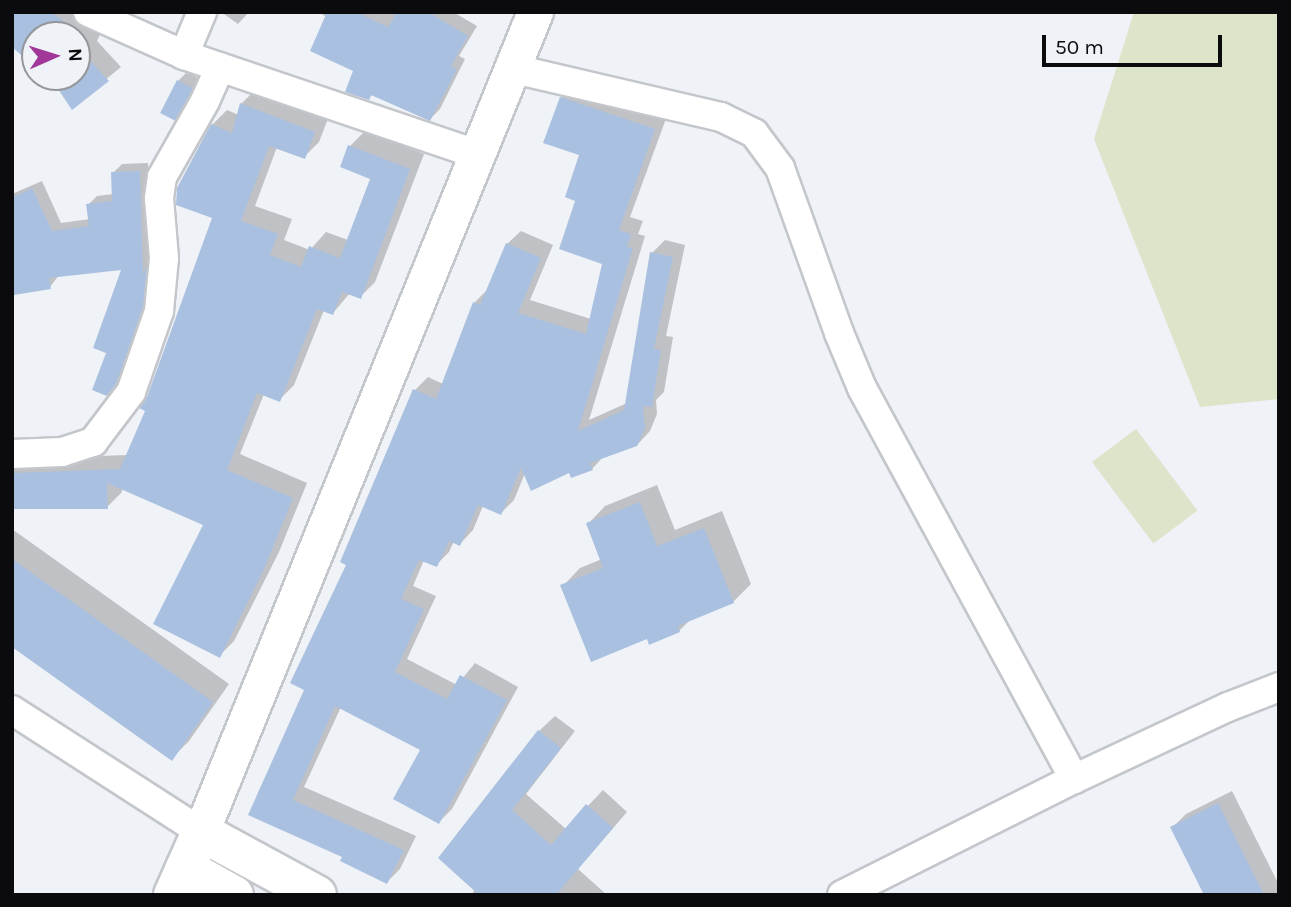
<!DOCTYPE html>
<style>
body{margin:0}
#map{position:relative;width:1291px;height:907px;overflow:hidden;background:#eff2f6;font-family:Karla,sans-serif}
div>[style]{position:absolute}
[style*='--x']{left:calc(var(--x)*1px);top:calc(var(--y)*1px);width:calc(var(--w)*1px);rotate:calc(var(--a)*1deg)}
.green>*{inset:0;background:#dce4c9;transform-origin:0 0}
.shadow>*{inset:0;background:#0003}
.building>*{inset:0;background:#aac0e0;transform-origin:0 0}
.roads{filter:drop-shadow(2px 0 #c3c6ca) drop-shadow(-2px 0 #c3c6ca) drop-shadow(0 2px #c3c6ca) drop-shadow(0 -2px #c3c6ca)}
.minor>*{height:28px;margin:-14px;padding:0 14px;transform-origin:14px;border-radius:14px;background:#fff}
.major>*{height:35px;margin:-17.5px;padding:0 17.5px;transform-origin:17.5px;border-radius:17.5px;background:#fff}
.highway>*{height:38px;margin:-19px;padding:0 19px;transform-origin:19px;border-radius:19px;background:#fff}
span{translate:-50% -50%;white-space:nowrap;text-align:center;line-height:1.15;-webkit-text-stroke:5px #eff2f6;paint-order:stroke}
.frame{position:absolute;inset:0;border:14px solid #0b0b0d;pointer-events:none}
.north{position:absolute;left:21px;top:21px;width:70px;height:70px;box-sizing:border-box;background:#eff2f6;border:2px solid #949699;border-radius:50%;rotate:87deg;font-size:19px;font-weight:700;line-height:28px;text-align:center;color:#0b0b0d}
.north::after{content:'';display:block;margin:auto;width:24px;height:32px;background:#a03799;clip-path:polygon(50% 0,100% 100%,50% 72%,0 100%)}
.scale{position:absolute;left:1042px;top:35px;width:180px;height:32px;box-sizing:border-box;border:4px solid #0b0b0d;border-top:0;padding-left:9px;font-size:21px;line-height:24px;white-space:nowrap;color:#0b0b0d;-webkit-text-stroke:5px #eff2f6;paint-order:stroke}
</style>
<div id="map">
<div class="green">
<i style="clip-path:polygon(1134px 12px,1279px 12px,1279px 399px,1200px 407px,1094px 139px)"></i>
<i style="left:1136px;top:429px;width:102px;height:55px;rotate:53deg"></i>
</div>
<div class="shadow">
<i style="clip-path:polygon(12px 12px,83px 12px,104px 26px,97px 41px,121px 67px,72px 107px,49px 77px,77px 77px,77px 35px,35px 35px,35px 65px)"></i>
<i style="clip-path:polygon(221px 12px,249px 12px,238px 24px)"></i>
<i style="clip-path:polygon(318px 12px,453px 12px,477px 26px,459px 56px,465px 59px,440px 109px,430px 119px,373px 94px,369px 98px,327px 17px)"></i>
<i style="clip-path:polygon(187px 72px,200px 79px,184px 109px,175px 118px,178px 81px)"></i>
<i style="clip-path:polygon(574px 84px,667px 116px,630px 217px,643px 221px,638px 234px,645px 236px,589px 420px,627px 403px,652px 253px,665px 240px,685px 245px,666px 336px,673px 337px,664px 392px,656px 400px,657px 414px,650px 431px,637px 445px,604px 456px,592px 469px,525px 473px,514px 500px,501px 513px,483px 506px,473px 530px,460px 544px,454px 541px,449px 552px,436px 565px,424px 560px,413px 586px,436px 596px,407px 659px,457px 685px,475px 663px,518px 687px,452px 809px,439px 822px,422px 749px,341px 707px,304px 787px,416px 836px,400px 869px,387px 882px,344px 856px,250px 814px,306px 689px,415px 390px,428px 377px,443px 384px,474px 303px,487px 290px,507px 244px,521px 231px,553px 245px,530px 300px,591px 319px,604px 263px,577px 200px,582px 154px,561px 98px)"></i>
<i style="clip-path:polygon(256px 89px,329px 116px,319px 142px,304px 157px,277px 147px,255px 206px,292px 219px,284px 240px,310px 250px,326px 232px,348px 240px,372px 178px,350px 146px,365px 131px,424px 154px,375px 282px,360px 297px,350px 293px,333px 313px,324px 310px,294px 385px,279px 400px,264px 394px,240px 454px,307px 483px,279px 552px,234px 641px,219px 656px,205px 524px,122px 488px,122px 492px,107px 507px,12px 507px,12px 459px,128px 455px,148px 410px,148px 398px,214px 217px,212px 125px,227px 110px,239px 115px,241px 104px)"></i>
<i style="clip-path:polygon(148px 163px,151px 297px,125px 373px,107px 394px,108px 352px,124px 268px,59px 275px,50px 287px,15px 293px,12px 271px,12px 194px,42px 181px,61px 223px,90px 219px,88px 205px,97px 196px,114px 194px,113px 173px,122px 164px)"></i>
<i style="clip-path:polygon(657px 485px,675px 530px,722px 511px,751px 584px,733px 602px,692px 618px,679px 631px,648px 637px,563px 586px,580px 568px,602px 559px,588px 524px,605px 506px)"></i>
<i style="clip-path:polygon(12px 529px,229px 684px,189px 741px,172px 758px,12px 644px)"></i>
<i style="clip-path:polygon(555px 716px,575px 731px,526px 794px,566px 829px,603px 790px,627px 812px,578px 869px,607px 895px,472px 895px,539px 731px)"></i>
<i style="clip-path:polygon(1232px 791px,1279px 885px,1279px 895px,1206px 895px,1172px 828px,1186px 814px)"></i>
</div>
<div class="building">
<i style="clip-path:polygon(12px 12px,50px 12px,84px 35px,35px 35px,35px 67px,12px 47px)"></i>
<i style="clip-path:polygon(327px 12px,356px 12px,388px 27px,397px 12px,428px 12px,468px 36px,451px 66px,457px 69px,430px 121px,371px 95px,369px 100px,345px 92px,353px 71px,310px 51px)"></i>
<i style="clip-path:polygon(77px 47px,109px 81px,72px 110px,50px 77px,77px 77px)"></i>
<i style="left:177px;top:80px;width:18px;height:37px;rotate:27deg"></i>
<i style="clip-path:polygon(560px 97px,655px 129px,619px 230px,631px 234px,627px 247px,633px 248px,578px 431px,624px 410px,650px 252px,673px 257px,654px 349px,661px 350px,652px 407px,643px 406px,645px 428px,637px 446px,590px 463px,593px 470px,571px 478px,569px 473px,531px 491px,521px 468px,501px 515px,478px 505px,460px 546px,449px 541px,437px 567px,419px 560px,401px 599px,424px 609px,395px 672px,447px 699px,460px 675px,507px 700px,439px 824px,393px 799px,420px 750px,335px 706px,293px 800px,404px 850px,387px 884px,340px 861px,342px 857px,248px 815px,304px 690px,290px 683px,346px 565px,340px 562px,413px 389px,436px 399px,473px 302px,480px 305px,506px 243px,541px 258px,518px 313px,586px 334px,602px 264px,559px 249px,575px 201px,565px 197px,579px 155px,543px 143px)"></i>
<i style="clip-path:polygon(240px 103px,315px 132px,305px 159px,269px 146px,241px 221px,278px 234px,270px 255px,301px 267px,309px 246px,340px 258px,370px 179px,340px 167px,348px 145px,410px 169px,361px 299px,342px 292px,333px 315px,317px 309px,280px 402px,257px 393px,227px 470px,293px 498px,264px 569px,220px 658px,153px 624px,203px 525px,107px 483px,108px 509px,12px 509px,12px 473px,120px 469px,145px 411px,139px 408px,147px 397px,212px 218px,176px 205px,177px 188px,211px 124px,232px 133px)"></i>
<i style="clip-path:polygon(140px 171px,143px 275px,147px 265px,143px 307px,116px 384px,107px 396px,92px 390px,106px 353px,93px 348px,121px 270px,49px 278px,51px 289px,14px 295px,12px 198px,32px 188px,52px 231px,89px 226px,86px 204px,112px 201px,111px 172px)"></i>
<i style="clip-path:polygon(640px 502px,657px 546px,704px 528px,734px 603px,678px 626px,680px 632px,649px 645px,647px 639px,591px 662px,560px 585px,603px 568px,586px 523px)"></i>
<i style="clip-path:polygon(12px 559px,213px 702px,172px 761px,12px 647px)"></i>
<i style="clip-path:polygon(538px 730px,561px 748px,512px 810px,551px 845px,586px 804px,613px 828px,556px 895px,479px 895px,438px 858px)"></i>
<i style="clip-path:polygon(1218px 803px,1264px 895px,1204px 895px,1170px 827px)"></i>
</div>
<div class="roads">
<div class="minor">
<i style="--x:88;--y:12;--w:105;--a:24.1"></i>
<i style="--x:184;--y:55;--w:308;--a:18.7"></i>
<i style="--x:184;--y:55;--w:47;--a:-67.3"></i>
<i style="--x:510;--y:68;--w:217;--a:13.1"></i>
<i style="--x:721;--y:117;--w:37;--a:26"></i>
<i style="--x:754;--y:133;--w:44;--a:53.4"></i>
<i style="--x:780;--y:168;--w:175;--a:70.3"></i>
<i style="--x:839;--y:333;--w:60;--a:67.3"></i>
<i style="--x:862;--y:388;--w:445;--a:61.5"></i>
<i style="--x:12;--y:454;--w:50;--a:-2.3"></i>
<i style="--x:62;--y:452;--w:33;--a:-18"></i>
<i style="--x:93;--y:442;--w:63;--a:-52.8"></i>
<i style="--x:131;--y:392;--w:86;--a:-70.9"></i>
<i style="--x:159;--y:311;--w:53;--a:-84.6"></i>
<i style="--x:164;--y:258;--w:60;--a:-94.8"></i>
<i style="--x:159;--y:198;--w:21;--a:-82"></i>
<i style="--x:162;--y:177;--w:87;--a:-60.5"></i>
<i style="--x:205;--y:101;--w:37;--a:-66"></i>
<i style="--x:12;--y:710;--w:225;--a:32.8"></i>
<i style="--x:842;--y:895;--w:259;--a:-26.6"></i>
<i style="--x:1074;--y:779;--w:170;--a:-25.1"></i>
<i style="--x:1228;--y:707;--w:55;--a:-21.4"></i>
</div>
<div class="major">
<i style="--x:201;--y:832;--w:885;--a:-67.84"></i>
</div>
<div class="highway">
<i style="--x:185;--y:868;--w:56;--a:28.9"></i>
<i style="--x:173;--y:895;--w:69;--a:-66"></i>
<i style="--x:201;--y:832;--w:132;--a:28.5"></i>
</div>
</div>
<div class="frame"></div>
<div class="north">N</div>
<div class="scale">50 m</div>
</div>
